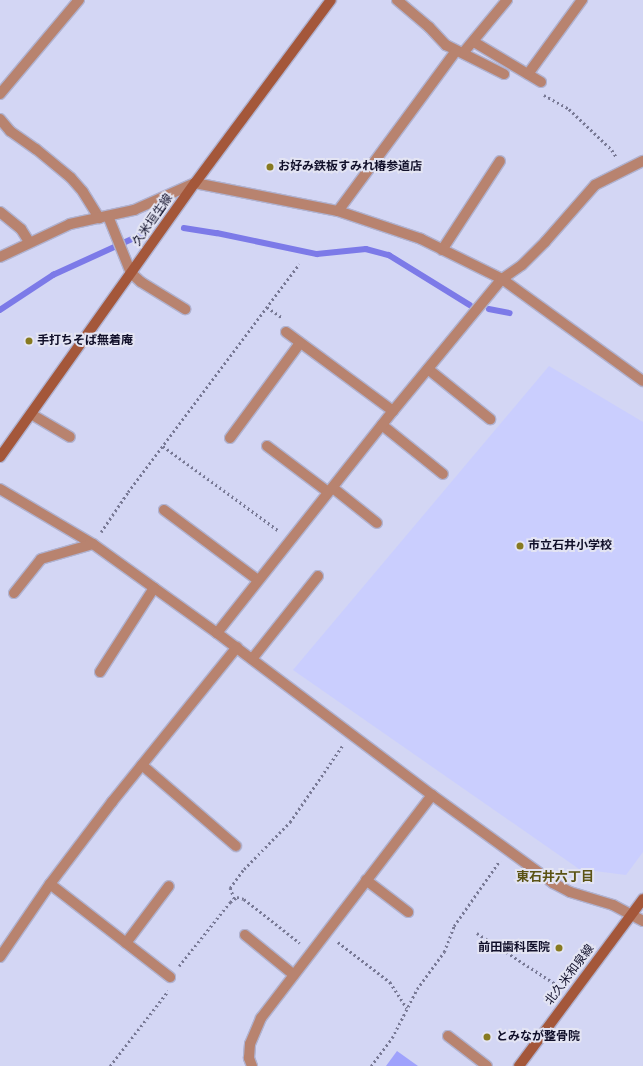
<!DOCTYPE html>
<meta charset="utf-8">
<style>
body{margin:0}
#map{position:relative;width:643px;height:1066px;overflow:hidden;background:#d3d6f4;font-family:"Nunito Sans","Noto Sans JP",sans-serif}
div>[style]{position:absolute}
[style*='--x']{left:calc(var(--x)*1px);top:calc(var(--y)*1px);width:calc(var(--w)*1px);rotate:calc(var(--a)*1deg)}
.built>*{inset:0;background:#cacefe}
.stream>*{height:5.5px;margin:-2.75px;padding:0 2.75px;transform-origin:2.75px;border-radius:2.75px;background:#7c7ae8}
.building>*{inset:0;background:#9fa2fc}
.path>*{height:2.5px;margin-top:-1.25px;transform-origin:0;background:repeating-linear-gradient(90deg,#787995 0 2px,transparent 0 5px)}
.roads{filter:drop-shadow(1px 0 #b0b2d0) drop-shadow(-1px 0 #b0b2d0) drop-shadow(0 1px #b0b2d0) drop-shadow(0 -1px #b0b2d0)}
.street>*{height:10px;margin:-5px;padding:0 5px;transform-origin:5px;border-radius:5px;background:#b8836f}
.secondary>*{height:10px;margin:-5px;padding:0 5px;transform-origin:5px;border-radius:5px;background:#a4573a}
.dots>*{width:11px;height:11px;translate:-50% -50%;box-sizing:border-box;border:2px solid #e3e4f3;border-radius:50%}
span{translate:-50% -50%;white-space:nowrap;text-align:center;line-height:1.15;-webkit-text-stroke:4px #e3e4f3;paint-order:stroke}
.poi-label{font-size:12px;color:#11102a;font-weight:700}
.left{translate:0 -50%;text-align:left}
.right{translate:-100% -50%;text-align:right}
.street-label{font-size:12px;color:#11102a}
.neighbourhood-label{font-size:13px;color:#5b5315;font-weight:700}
</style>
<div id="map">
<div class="built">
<i style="clip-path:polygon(549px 366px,643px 422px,643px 852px,626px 875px,579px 869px,293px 670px)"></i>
</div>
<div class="stream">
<i style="--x:184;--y:228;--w:33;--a:9"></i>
<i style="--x:217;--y:233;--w:102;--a:11.9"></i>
<i style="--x:317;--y:254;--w:49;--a:-5.8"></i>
<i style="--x:366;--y:249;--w:24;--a:15"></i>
<i style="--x:389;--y:255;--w:95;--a:31.7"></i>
<i style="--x:489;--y:309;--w:21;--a:11"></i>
<i style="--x:0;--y:310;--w:64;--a:-33.4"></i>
<i style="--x:53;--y:275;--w:99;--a:-24.5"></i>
</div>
<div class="building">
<i style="clip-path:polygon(397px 1051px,418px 1066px,386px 1066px)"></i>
</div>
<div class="path">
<i style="--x:544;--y:95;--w:29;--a:29"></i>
<i style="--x:569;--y:109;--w:59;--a:43.6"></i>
<i style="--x:612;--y:150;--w:9;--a:58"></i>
<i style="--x:267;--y:307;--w:19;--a:35"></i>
<i style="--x:163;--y:446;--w:144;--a:36.2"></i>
<i style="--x:101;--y:532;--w:48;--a:-56"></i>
<i style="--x:128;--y:492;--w:285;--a:-53.1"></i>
<i style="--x:234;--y:899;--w:12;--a:-110"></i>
<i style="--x:230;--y:888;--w:24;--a:-54"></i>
<i style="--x:244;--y:869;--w:66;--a:-45.6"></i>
<i style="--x:290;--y:822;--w:92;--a:-55.6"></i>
<i style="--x:477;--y:933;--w:99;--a:33"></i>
<i style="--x:338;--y:942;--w:66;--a:37.6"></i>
<i style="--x:390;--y:982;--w:31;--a:57"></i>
<i style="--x:179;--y:966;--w:82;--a:-51.4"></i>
<i style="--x:230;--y:902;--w:9;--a:-36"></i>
<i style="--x:237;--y:897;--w:7;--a:16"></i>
<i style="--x:244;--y:899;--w:71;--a:38.2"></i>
<i style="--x:110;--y:1066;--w:95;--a:-52.3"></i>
<i style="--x:371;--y:1066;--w:35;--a:-53"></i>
<i style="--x:392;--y:1038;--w:55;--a:-63"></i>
<i style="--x:417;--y:989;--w:46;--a:-53.9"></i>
<i style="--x:444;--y:952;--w:28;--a:-69"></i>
<i style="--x:454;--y:926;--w:80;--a:-55.1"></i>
</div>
<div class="roads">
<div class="street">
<i style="--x:397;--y:0;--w:42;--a:40.2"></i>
<i style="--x:429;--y:27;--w:25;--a:47"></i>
<i style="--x:446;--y:45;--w:65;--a:26.6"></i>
<i style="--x:474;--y:42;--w:78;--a:30.8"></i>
<i style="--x:463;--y:53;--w:69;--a:-50.3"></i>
<i style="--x:528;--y:74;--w:92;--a:-53.9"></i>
<i style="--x:0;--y:94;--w:123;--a:-50"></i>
<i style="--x:0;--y:119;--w:16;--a:50"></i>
<i style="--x:10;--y:131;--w:32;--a:35"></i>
<i style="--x:36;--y:149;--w:45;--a:39.6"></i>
<i style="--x:71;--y:178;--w:18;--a:49"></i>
<i style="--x:83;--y:192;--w:31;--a:58"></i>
<i style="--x:338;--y:211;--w:199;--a:-53.6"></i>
<i style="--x:0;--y:212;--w:27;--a:39"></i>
<i style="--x:21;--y:229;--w:15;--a:58"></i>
<i style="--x:108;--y:216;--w:61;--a:68"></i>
<i style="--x:131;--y:273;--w:13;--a:42"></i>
<i style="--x:141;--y:282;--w:52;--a:31.5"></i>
<i style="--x:442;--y:250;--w:106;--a:-56.9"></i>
<i style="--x:0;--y:257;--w:77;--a:-25.2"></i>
<i style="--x:70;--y:224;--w:66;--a:-12.3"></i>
<i style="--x:134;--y:210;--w:67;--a:-23.9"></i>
<i style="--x:195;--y:183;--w:146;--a:11.1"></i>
<i style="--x:338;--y:211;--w:88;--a:18.6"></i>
<i style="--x:421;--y:239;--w:90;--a:26.3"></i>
<i style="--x:502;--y:279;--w:174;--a:35.9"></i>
<i style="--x:286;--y:332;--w:133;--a:36.4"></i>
<i style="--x:428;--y:369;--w:80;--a:38.9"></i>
<i style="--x:31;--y:414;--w:45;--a:30.5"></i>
<i style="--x:382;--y:425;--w:78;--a:38.8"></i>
<i style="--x:230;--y:438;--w:118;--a:-53.6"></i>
<i style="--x:267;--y:446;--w:76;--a:37"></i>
<i style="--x:333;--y:488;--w:56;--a:38.5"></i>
<i style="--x:0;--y:489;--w:108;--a:30.6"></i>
<i style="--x:93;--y:544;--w:153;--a:35.7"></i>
<i style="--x:217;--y:633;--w:269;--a:37"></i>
<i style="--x:432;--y:795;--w:150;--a:36"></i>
<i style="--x:553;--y:883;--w:19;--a:28"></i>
<i style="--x:570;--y:892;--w:45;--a:16.8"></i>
<i style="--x:613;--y:905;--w:34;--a:28"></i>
<i style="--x:164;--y:510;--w:117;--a:36.7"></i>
<i style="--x:14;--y:593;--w:43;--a:-51.5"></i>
<i style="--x:41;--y:559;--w:54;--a:-16.1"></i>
<i style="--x:217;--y:633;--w:283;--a:-51.6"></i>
<i style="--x:393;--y:411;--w:171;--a:-50.5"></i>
<i style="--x:502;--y:279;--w:24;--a:-35"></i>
<i style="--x:522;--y:265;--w:33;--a:-45"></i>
<i style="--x:545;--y:242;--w:76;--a:-48.7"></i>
<i style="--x:595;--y:185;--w:54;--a:-26.6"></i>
<i style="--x:252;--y:659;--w:106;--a:-51.5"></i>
<i style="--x:100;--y:672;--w:100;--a:-57.3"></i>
<i style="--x:142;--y:765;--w:124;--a:40.8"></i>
<i style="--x:366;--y:880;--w:53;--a:37.3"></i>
<i style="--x:50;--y:884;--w:152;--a:37.8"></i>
<i style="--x:245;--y:935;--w:63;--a:39.2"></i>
<i style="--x:126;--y:943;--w:71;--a:-53"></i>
<i style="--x:0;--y:957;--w:88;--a:-55.6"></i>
<i style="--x:50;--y:884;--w:103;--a:-52.9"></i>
<i style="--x:112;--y:802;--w:199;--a:-51.1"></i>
<i style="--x:448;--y:1036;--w:49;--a:37.6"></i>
<i style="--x:252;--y:1066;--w:9;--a:-111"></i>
<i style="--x:249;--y:1058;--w:14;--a:-86"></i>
<i style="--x:250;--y:1044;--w:28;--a:-67"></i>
<i style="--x:261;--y:1018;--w:281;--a:-52.5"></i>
</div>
<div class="secondary">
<i style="--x:0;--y:457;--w:336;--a:-54.6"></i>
<i style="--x:195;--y:183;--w:228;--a:-53.4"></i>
<i style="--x:519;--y:1066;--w:208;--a:-53.4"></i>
</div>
</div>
<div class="dots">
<i style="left:270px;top:167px;background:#877a20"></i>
<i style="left:29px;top:341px;background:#877a20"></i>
<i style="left:520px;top:546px;background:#877a20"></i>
<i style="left:559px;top:948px;background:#877a20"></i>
<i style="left:487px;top:1037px;background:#877a20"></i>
</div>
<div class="poi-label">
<span class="left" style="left:278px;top:167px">お好み鉄板すみれ椿参道店</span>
<span class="left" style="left:37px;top:341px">手打ちそば無着庵</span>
<span class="left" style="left:528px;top:546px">市立石井小学校</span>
<span class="right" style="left:550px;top:948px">前田歯科医院</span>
<span class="left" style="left:496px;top:1037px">とみなが整骨院</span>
</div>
<div class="street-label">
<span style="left:153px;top:220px;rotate:-55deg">久米垣生線</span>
<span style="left:570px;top:975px;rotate:-53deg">北久米和泉線</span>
</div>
<div class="neighbourhood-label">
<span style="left:555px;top:877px">東石井六丁目</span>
</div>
</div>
